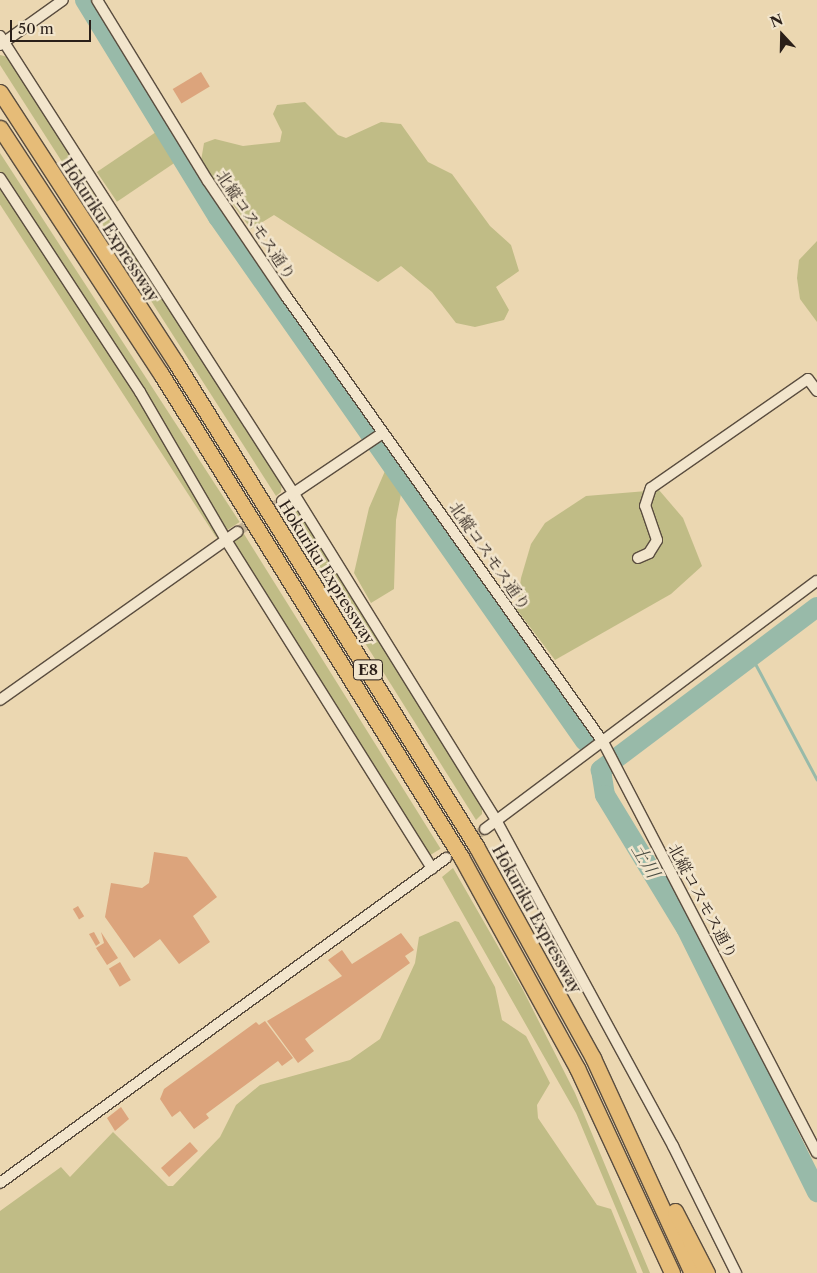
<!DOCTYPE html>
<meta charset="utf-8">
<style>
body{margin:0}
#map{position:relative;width:817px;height:1273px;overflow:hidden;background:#ebd7b1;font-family:"Libre Caslon Text","Noto Serif JP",serif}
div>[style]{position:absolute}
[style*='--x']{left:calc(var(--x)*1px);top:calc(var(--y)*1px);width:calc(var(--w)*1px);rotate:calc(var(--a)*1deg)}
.green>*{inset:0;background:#c0bc86;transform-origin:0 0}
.stream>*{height:3px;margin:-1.5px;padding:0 1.5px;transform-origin:1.5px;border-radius:1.5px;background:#98baa9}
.river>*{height:20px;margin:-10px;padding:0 10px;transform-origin:10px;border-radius:10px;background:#98baa9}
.building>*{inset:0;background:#dca47c;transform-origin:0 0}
.minor-tunnel>*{height:10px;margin-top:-5px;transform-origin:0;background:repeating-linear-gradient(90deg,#c4b293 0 10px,transparent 0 15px)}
.roads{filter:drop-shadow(1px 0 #5a4d3f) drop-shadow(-1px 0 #5a4d3f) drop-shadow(0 1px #5a4d3f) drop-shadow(0 -1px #5a4d3f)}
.minor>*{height:10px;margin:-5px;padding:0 5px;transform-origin:5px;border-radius:5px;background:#f2e5cc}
.highway>*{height:15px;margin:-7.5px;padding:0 7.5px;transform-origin:7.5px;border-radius:7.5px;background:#e6bc78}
span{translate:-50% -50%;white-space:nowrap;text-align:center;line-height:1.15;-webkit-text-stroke:5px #f2e5cc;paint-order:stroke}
.shield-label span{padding:1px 4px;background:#f2e5cc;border:1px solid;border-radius:4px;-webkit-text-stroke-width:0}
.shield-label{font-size:15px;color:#2a1f19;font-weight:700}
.street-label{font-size:16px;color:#2a1f19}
.water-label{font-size:18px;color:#4b4e44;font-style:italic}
.north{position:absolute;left:757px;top:10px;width:50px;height:50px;-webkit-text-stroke:4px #f2e5cc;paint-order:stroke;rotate:339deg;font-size:14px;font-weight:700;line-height:20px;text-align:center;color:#2a1f19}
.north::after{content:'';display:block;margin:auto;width:18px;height:22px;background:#2a1f19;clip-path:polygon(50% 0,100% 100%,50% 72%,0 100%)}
.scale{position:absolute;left:10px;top:20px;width:81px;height:22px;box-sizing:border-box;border:2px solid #2a1f19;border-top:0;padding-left:6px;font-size:15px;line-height:18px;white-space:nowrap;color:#2a1f19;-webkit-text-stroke:4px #f2e5cc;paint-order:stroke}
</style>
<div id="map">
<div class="green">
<i style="clip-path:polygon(0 55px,8px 57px,282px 480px,281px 492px,276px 496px,0 65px)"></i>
<i style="clip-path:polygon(305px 102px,338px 135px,346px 138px,381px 122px,401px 124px,428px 162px,452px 174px,490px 226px,511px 245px,519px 271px,496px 287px,509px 310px,504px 320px,475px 327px,456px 323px,432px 292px,401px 266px,378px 282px,274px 215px,251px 229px,201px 161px,204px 143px,215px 139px,243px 146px,280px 142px,282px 132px,273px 114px,277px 105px)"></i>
<i style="left:159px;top:130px;width:36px;height:75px;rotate:56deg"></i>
<i style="left:0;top:153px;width:440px;height:28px;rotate:57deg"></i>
<i style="clip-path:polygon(817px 241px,817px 322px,800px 299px,797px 278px,799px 260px)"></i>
<i style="clip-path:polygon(385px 471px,402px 489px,396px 520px,394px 589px,371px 603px,354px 573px,369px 508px)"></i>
<i style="clip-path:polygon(659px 490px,683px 518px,702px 566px,671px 594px,555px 660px,517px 610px,521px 578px,531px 544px,545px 523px,586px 496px)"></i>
<i style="clip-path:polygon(290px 504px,299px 508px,482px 801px,482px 814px,476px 820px,281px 509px)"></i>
<i style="left:244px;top:534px;width:371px;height:15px;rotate:58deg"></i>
<i style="clip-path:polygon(453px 868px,522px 988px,575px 1093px,650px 1273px,643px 1273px,576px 1113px,442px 877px)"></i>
<i style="clip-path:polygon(455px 921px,459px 922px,495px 987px,502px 1020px,526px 1036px,550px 1083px,537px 1105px,538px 1118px,597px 1205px,611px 1209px,637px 1273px,0 1273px,0 1211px,61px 1167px,70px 1177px,113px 1132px,168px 1186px,173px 1186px,220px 1137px,236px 1105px,260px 1085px,350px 1060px,380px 1039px,415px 963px,419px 937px)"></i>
</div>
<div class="stream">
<i style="--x:751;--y:656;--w:140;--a:62"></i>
</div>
<div class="river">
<i style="--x:85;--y:0;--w:255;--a:58.5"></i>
<i style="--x:218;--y:217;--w:640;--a:54.99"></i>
<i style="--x:817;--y:607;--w:271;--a:143"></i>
<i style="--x:601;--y:770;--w:25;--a:81"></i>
<i style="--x:605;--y:795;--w:156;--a:58.7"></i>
<i style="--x:686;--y:928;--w:295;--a:63.6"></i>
</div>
<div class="building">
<i style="left:201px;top:72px;width:17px;height:33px;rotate:59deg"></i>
<i style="clip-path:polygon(154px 852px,187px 857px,217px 897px,193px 916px,210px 942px,179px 964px,160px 939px,134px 958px,105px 917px,111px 883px,142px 888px,149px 883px)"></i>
<i style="left:78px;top:906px;width:12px;height:6px;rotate:59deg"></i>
<i style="clip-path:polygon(94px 932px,100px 943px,96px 946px,89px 934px)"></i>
<i style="clip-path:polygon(101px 932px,118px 958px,107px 965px,96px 948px,104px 943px)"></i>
<i style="clip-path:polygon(401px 933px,414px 950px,405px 956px,410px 963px,305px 1039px,314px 1051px,298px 1063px,267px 1021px,342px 976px,328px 960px,342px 950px,352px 964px)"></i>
<i style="left:120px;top:962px;width:21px;height:13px;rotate:59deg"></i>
<i style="clip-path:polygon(265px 1021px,293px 1058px,282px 1066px,278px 1061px,206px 1114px,209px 1118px,194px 1129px,180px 1111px,172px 1117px,160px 1099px,164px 1089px,256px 1022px,259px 1025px)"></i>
<i style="clip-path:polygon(121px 1107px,129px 1119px,115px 1131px,107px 1118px)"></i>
<i style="left:190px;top:1142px;width:12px;height:39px;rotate:48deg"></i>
</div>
<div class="minor-tunnel">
<i style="--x:237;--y:532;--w:55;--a:-34.6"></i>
<i style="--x:453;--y:853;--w:40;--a:-37"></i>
</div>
<div class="roads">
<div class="minor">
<i style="--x:97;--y:0;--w:212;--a:58.5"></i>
<i style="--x:208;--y:181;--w:139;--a:55.9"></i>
<i style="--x:286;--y:296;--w:547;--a:54.6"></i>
<i style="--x:603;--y:742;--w:463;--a:62.5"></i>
<i style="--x:0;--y:36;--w:544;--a:57.3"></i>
<i style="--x:294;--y:494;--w:384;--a:58.2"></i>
<i style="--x:496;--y:820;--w:371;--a:61.5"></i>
<i style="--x:673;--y:1146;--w:142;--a:63.6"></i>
<i style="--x:0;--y:45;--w:77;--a:-35.5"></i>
<i style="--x:0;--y:178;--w:256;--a:56.8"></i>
<i style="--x:140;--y:392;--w:171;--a:59.8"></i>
<i style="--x:226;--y:540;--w:388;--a:57.9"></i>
<i style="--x:282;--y:501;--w:118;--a:-34"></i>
<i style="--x:638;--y:558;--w:12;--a:-24"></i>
<i style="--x:649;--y:553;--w:15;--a:-58"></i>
<i style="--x:657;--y:540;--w:36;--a:-109"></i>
<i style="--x:645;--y:506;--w:19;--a:-72"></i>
<i style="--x:651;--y:488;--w:191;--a:-34.8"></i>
<i style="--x:808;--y:379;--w:15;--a:53"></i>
<i style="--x:0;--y:700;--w:291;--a:-35.3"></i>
<i style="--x:485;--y:829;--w:414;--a:-36.8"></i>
<i style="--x:0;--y:1183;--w:552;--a:-36.08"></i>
</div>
<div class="highway">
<i style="--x:0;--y:92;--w:323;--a:57"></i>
<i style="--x:176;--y:363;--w:569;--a:58.15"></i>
<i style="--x:476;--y:846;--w:242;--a:61.1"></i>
<i style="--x:593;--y:1058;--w:237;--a:65.3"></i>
<i style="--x:0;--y:128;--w:294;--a:56.8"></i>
<i style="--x:161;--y:374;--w:569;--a:58.15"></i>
<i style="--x:461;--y:857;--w:241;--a:61.2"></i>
<i style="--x:577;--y:1068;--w:226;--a:65.1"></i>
<i style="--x:675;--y:1211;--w:70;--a:62.7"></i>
</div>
</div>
<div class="shield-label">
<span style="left:368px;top:670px">E8</span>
</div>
<div class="street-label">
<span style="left:256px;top:225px;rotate:56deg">北縦コスモス通り</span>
<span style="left:110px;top:230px;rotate:57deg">Hokuriku Expressway</span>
<span style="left:490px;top:556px;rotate:55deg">北縦コスモス通り</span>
<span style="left:327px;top:572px;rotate:58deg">Hokuriku Expressway</span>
<span style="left:703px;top:901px;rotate:62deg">北縦コスモス通り</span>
<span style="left:537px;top:919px;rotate:61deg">Hokuriku Expressway</span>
</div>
<div class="water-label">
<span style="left:645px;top:861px;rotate:59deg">土川</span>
</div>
<div class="north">N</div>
<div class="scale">50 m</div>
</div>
